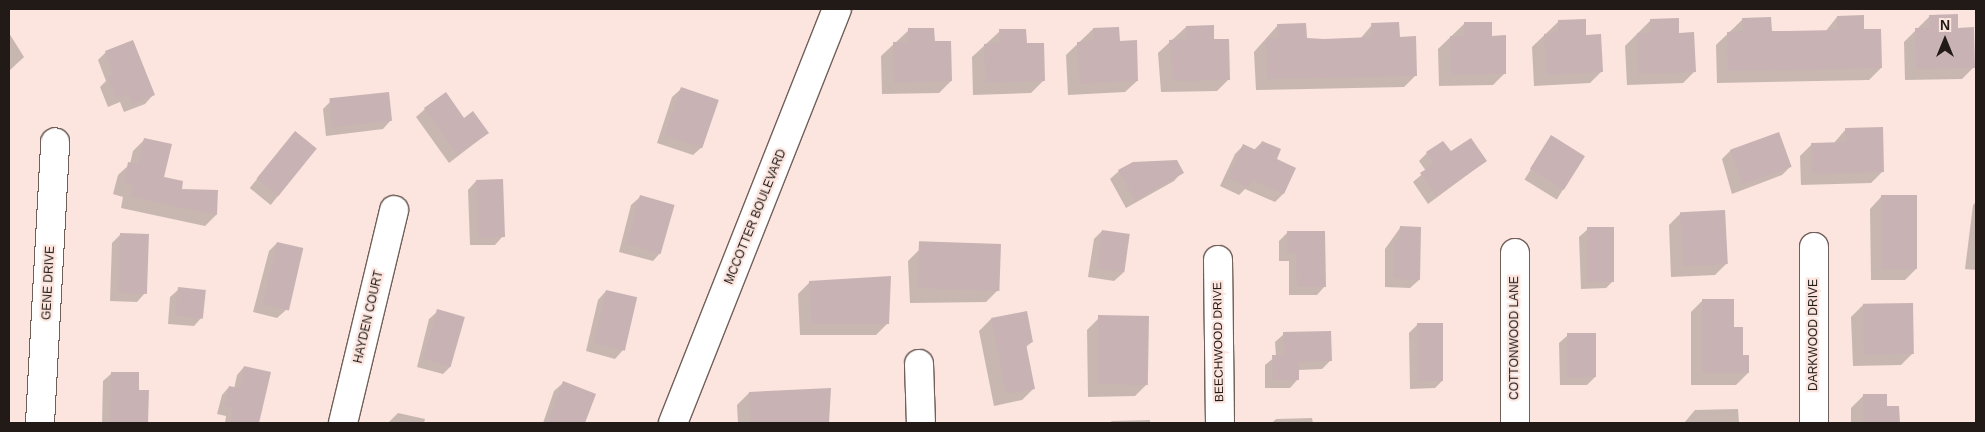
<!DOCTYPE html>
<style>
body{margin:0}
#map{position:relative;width:1985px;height:432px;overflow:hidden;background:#fbe5de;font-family:Helvetica,sans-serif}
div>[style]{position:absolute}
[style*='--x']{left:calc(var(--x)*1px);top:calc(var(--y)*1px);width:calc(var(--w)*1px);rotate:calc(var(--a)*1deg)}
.shadow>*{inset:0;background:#0003;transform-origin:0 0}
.building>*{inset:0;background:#c8b2b4;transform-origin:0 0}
.roads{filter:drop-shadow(1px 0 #715f59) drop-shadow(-1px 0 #715f59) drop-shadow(0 1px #715f59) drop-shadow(0 -1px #715f59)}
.minor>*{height:28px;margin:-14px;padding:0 14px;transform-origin:14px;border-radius:14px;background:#fff}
span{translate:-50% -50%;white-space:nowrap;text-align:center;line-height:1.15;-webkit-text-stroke:4.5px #fbe5de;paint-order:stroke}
.street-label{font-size:12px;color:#211a17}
.frame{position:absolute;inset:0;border:10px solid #211a17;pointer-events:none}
.north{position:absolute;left:1920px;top:15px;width:50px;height:50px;-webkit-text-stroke:4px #fbe5de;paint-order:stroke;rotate:0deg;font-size:14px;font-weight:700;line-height:20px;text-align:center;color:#211a17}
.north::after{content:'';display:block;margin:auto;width:18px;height:22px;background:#211a17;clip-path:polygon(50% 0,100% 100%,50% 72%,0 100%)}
</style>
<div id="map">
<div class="shadow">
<i style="clip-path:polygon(1930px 16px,1957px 29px,1974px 67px,1962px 79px,1905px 80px,1904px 42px)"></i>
<i style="clip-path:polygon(1837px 17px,1863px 31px,1881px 68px,1869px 80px,1717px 83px,1716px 45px,1743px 19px,1770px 33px,1825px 32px)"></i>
<i style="clip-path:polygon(1651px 20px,1678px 34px,1695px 71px,1683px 83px,1627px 85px,1625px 46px)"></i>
<i style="clip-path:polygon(1558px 22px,1585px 36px,1602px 71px,1590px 83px,1534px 86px,1532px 47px)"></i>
<i style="clip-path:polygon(1464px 24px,1491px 37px,1505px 73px,1493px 85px,1439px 86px,1438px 49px)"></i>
<i style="clip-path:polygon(1278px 25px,1305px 39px,1360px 39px,1372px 25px,1398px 38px,1416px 75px,1404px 87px,1256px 90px,1254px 52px)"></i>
<i style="clip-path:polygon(1186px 27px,1213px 40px,1229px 79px,1217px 91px,1161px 92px,1158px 53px)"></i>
<i style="clip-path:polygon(1093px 29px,1119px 42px,1137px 81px,1125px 92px,1068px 95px,1066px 55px)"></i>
<i style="clip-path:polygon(909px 30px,934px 43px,951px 81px,939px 93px,882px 94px,881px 56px)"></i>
<i style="clip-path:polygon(1000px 31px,1025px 44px,1043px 81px,1031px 93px,973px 95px,972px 57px)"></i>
<i style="clip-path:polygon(9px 33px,24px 57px,9px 71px)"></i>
<i style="clip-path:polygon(106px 52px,153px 95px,145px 104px,124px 112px,120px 102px,108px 107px,100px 87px,106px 81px,98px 60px)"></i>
<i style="clip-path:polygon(681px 89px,717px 101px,702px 147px,693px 155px,657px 143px,672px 97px)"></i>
<i style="clip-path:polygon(331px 101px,391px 120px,383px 129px,326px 136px,323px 109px)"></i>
<i style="clip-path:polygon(425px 109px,464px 120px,488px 133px,449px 163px,416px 117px)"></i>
<i style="clip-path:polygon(1846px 129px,1883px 171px,1871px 183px,1801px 185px,1800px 156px,1812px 144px,1834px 143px)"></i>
<i style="left:295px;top:132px;width:27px;height:72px;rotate:39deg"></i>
<i style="left:1551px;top:137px;width:38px;height:50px;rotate:32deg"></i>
<i style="clip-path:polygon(144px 140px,163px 178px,180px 190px,217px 191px,216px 215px,205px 226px,121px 208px,123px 197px,113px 194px,118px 175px,130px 164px,133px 151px)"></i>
<i style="clip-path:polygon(1262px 142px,1275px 160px,1283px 194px,1275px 202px,1245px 189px,1239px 195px,1220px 186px,1235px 154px,1243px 146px,1254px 150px)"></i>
<i style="clip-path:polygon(1731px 150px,1790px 167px,1782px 175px,1732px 194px,1722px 159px)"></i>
<i style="clip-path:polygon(1427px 153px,1450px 153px,1486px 161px,1428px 204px,1413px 182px,1426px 171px,1419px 161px)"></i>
<i style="clip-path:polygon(1119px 171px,1182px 172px,1174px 181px,1126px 208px,1110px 179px)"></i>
<i style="clip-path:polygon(476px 181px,503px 236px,495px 245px,470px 245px,468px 190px)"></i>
<i style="clip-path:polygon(640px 197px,661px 252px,653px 261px,619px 252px,631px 205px)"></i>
<i style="clip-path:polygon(1881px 197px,1917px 268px,1905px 280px,1871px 280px,1870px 209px)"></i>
<i style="clip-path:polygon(1976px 202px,1976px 270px,1965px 269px,1973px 205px)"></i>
<i style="clip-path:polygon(1681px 213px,1727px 263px,1715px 275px,1671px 277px,1669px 225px)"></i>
<i style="clip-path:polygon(1400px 228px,1419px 280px,1410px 288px,1385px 287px,1385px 249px)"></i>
<i style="clip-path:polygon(1588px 229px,1614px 280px,1606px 288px,1581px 289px,1579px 237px)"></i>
<i style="clip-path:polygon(1102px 231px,1123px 273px,1114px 281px,1088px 277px,1094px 239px)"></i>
<i style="clip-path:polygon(1287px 233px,1325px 286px,1317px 295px,1289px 295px,1289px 261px,1279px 261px,1279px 241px)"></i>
<i style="clip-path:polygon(121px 234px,145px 293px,137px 302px,110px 301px,112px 243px)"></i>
<i style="clip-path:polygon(277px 243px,302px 249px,286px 310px,277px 318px,253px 312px,269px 251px)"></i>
<i style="clip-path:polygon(920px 249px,998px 290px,986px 302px,910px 303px,908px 261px)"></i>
<i style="clip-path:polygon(810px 282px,888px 323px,876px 335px,800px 335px,798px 294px)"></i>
<i style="clip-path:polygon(179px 289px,202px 317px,194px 326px,168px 324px,170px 297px)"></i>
<i style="clip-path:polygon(606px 291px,623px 350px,615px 359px,586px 351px,598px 300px)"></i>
<i style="clip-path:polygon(1703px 300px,1732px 328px,1748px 373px,1736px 385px,1691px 385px,1691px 312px)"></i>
<i style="clip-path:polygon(1863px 305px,1913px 353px,1901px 365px,1853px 366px,1851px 317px)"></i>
<i style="clip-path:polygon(438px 311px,451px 366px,443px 374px,417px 367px,429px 319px)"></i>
<i style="clip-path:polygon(1099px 318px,1147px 384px,1135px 396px,1088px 397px,1087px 330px)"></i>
<i style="clip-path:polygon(991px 319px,1032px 342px,1026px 347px,1034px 388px,1022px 400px,994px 406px,979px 331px)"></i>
<i style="clip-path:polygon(1417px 325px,1443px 380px,1435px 388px,1410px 389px,1409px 333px)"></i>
<i style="clip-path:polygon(1284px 334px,1330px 361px,1322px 369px,1298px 370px,1298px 379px,1290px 388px,1265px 388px,1265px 365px,1276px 356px,1275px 342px)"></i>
<i style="clip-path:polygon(1568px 335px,1595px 377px,1587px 385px,1560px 385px,1559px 343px)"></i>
<i style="clip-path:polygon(244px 367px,269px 373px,257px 423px,225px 423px,226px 416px,217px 414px,222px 395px,229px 387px,234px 389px,237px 375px)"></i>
<i style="clip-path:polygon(112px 373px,138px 391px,147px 391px,147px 423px,102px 423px,103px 381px)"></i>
<i style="clip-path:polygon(563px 383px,595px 394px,584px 423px,543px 423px,554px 391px)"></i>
<i style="clip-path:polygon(829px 389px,828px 423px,738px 423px,737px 405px,749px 393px)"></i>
<i style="clip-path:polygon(1863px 396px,1886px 407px,1898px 407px,1898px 423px,1851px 423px,1851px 408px)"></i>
<i style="clip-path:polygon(1738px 409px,1739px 423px,1684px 423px,1695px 410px)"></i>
<i style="clip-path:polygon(398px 413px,425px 419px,424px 423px,388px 423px)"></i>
<i style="clip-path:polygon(1312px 418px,1313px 423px,1272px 423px,1276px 419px)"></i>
<i style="clip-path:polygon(1150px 420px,1150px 423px,1109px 423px,1112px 421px)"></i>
</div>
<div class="building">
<i style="clip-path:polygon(1958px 14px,1958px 28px,1974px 27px,1975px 68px,1916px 69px,1915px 28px,1930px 28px,1929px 15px)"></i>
<i style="clip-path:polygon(1864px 15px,1864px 29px,1881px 29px,1882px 68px,1728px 71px,1727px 32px,1743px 31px,1742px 18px,1771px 17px,1772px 31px,1788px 31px,1837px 30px,1837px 16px)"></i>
<i style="clip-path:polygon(1679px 18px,1679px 33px,1694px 32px,1696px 72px,1638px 74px,1637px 33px,1651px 33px,1650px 19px)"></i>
<i style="clip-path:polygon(1586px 19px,1586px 35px,1601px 34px,1603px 72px,1546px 75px,1544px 34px,1558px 33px,1558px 20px)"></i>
<i style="clip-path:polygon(1399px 22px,1400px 37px,1416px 36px,1417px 76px,1267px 79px,1266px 38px,1278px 38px,1277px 24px,1306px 23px,1307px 38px,1324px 39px,1372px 37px,1371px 23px)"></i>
<i style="clip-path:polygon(1464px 22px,1492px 22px,1492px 36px,1506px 35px,1506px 74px,1451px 75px,1450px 36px,1464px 36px)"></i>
<i style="clip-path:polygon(1214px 25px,1214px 39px,1229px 39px,1230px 80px,1173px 81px,1169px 40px,1186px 39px,1186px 26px)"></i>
<i style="clip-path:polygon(1119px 27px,1120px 41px,1137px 40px,1138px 81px,1079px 84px,1077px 42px,1093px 41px,1093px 28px)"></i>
<i style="clip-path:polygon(908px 28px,934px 28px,935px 41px,951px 41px,952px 81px,894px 83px,893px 42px,908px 42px)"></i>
<i style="clip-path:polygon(999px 29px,1026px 29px,1027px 43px,1044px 43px,1045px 81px,985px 83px,984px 44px,1000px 43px)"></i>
<i style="clip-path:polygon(133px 40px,155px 95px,133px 104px,128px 94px,116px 99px,107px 77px,114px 74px,105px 51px)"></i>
<i style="left:681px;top:87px;width:40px;height:51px;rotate:19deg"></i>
<i style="left:389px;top:92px;width:29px;height:60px;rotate:84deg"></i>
<i style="clip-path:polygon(446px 92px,464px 118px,473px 111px,489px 133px,457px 155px,424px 108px)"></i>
<i style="clip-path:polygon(1883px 127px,1884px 172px,1813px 174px,1811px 143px,1846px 142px,1845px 128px)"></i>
<i style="left:295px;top:131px;width:28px;height:61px;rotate:39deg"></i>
<i style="left:1779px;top:132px;width:37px;height:52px;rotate:70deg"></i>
<i style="left:1551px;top:135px;width:40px;height:40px;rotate:32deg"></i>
<i style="clip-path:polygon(144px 138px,172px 144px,164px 177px,183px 181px,182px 189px,218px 190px,217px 215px,131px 197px,133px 186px,124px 183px,128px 162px,138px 164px)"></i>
<i style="clip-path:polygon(1471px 138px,1487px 161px,1436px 196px,1420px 173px,1434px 164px,1426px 152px,1443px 141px,1451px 151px)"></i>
<i style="clip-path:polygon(1262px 141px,1281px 149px,1277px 159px,1296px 168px,1284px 194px,1252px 180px,1249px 187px,1228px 178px,1243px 144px,1258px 151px)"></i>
<i style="clip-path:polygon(1177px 160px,1184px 173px,1135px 200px,1118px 170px,1133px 162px)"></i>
<i style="left:503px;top:179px;width:58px;height:27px;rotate:88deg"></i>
<i style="left:640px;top:195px;width:36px;height:51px;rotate:16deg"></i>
<i style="left:1881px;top:195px;width:36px;height:74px"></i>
<i style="left:1725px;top:210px;width:54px;height:45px;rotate:87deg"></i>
<i style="clip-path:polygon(1400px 226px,1421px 227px,1420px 280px,1393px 279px,1393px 240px,1399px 240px)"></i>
<i style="left:1587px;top:227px;width:27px;height:55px"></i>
<i style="left:1102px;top:230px;width:28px;height:39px;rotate:8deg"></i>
<i style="clip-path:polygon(1287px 231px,1325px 231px,1326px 287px,1297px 287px,1296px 253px,1287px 253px)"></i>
<i style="left:120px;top:233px;width:29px;height:60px;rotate:2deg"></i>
<i style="left:277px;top:242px;width:27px;height:64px;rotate:13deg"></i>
<i style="left:1001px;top:244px;width:47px;height:82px;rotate:92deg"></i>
<i style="clip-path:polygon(891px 276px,889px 324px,812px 324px,809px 281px)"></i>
<i style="left:178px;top:287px;width:28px;height:29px;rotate:6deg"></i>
<i style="left:606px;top:290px;width:32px;height:55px;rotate:13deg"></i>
<i style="clip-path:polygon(1702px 299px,1734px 299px,1734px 327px,1743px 327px,1743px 355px,1749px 355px,1749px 373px,1702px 373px)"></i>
<i style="left:1913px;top:303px;width:51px;height:50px;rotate:89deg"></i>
<i style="left:437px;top:309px;width:29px;height:52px;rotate:16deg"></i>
<i style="clip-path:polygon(1027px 311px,1033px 342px,1026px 344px,1035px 389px,1006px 394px,991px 318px)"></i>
<i style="left:1149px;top:316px;width:69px;height:51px;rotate:91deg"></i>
<i style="left:1417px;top:323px;width:26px;height:58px"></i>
<i style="clip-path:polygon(1331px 331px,1332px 361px,1299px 362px,1299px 380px,1273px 380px,1272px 355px,1284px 355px,1283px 332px)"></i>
<i style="left:1567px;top:333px;width:29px;height:44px"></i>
<i style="clip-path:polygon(244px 366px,271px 372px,259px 423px,230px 423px,233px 408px,224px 406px,229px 386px,239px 388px)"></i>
<i style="clip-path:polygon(111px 372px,139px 372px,139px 390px,149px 390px,148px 423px,110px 423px)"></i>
<i style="clip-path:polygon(563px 381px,596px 394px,585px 423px,547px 423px)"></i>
<i style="clip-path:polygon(831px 388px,829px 423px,751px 423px,749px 392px)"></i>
<i style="clip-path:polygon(1863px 394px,1887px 394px,1887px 406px,1899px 406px,1900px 423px,1863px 423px)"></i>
</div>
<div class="roads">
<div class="minor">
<i style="--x:1814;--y:247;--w:176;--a:90"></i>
<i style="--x:1515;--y:253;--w:170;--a:90"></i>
<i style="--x:1218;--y:260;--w:163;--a:89.3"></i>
<i style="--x:919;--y:364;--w:59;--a:88.1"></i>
<i style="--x:40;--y:423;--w:281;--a:-86.9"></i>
<i style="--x:343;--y:423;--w:219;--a:-76.5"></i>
<i style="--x:673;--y:423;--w:445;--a:-68.4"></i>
</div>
</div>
<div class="street-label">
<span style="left:756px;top:217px;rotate:-68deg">MCCOTTER BOULEVARD</span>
<span style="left:49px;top:283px;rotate:-87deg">GENE DRIVE</span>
<span style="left:369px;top:317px;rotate:-77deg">HAYDEN COURT</span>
<span style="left:1814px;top:335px;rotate:-90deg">DARKWOOD DRIVE</span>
<span style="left:1515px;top:338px;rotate:-90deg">COTTONWOOD LANE</span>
<span style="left:1219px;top:342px;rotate:-91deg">BEECHWOOD DRIVE</span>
</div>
<div class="frame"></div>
<div class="north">N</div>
</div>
